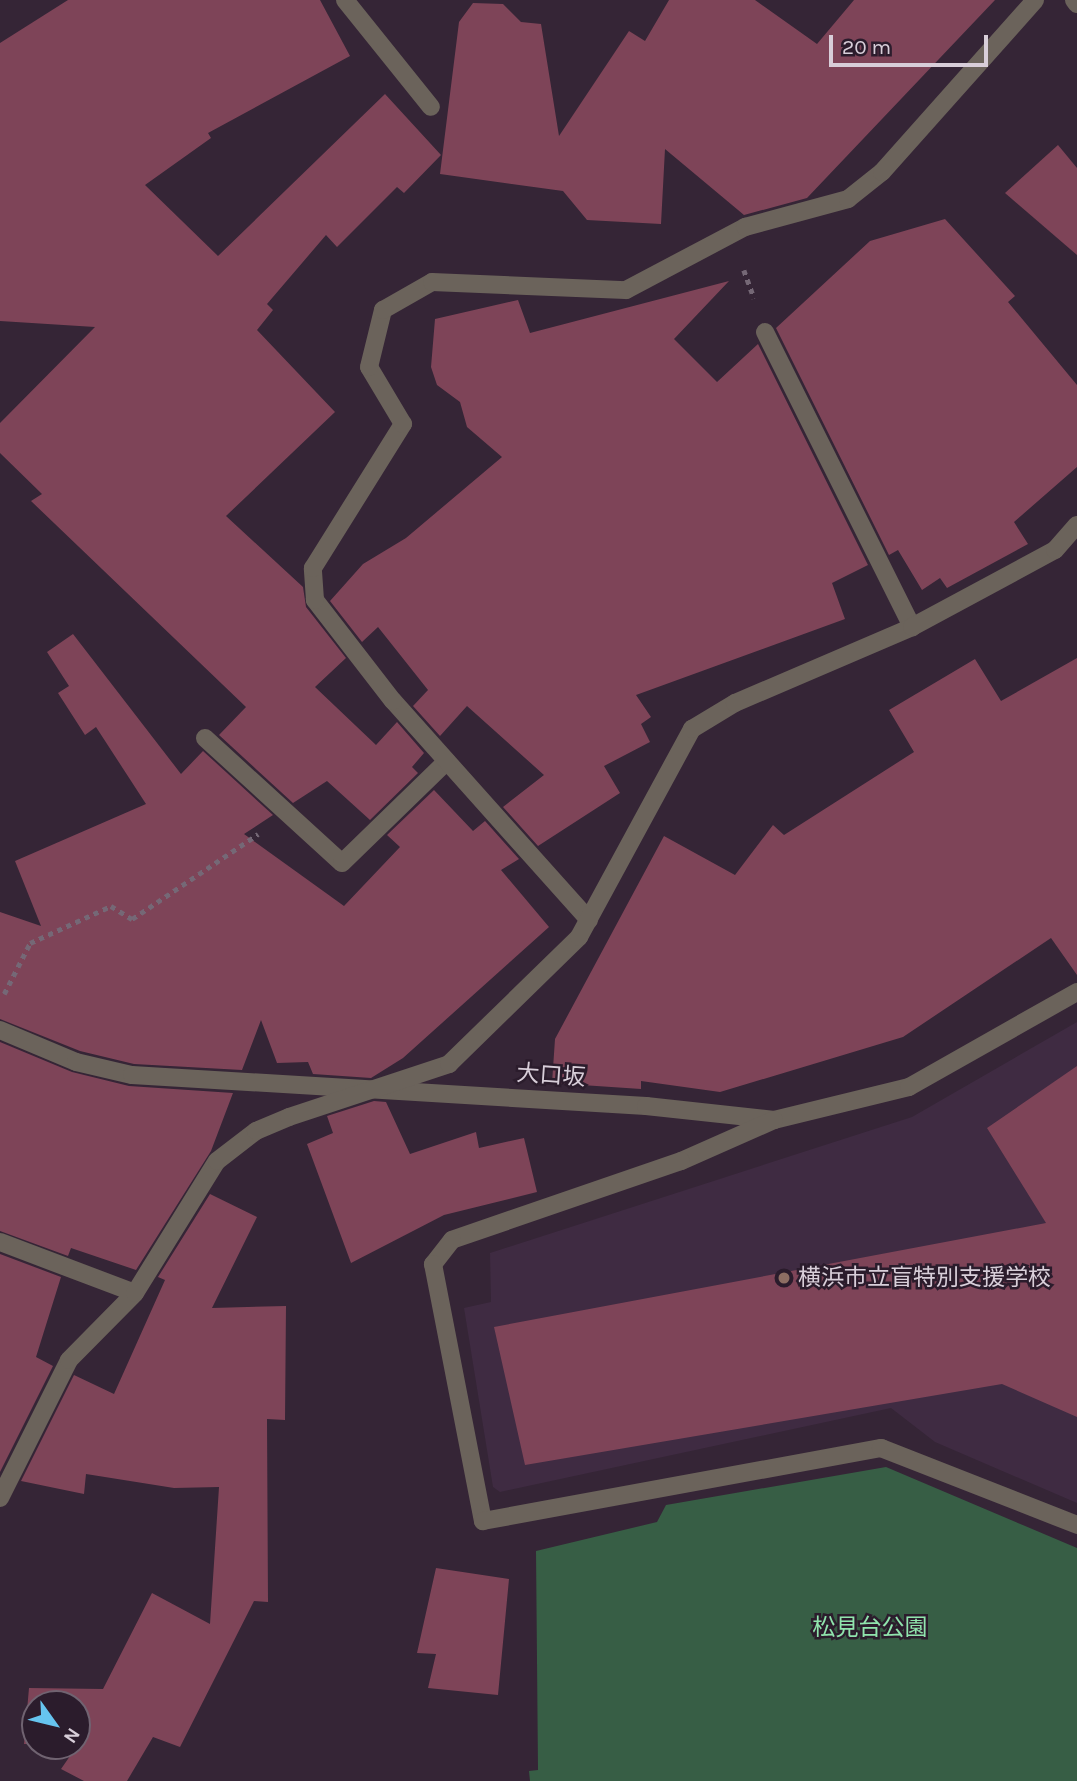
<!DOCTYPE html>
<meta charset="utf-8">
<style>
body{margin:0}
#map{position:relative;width:1077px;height:1781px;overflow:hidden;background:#352536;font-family:Karla,"Noto Sans JP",sans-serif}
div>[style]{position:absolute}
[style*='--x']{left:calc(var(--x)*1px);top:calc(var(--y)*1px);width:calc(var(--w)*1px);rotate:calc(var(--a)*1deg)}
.built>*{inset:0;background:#3f2b42}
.green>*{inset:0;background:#375e45}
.building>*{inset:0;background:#7e4458}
.path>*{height:4.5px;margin-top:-2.25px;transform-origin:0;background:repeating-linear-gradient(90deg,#756876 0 5px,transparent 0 10px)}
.minor>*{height:18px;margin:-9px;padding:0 9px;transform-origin:9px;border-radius:9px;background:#6b635b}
.dots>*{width:19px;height:19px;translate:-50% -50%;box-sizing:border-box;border:4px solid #2b1c2c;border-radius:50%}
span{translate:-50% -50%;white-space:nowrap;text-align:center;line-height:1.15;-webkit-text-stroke:5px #2b1c2c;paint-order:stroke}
.street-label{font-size:23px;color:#d8ced9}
.poi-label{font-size:23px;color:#d8ced9}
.left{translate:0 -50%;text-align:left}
.park-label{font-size:23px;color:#90e4ad}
.north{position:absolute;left:21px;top:1690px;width:70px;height:70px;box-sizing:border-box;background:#2b1c2c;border:2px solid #706371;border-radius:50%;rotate:124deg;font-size:19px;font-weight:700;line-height:28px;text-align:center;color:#d8ced9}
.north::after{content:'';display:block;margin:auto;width:24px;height:32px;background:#66c4ef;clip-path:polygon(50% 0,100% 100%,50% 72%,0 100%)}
.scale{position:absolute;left:829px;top:35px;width:159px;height:32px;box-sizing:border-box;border:4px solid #d8ced9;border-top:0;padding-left:9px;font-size:21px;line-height:24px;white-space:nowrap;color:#d8ced9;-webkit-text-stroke:5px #2b1c2c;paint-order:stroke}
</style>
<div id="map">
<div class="built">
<i style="clip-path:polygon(1077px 1022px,1077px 1503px,935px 1442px,891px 1408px,500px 1492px,493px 1487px,464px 1308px,491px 1302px,490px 1253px,912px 1117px)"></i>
</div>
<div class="green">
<i style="clip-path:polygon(886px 1467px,1077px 1548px,1077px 1781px,530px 1781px,529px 1771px,538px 1770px,536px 1551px,657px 1522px,666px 1505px)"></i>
</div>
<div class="building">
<i style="clip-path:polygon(68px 0,320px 0,350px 56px,208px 133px,211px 138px,145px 185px,218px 256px,385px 94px,441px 155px,404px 193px,397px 187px,337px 247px,326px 235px,267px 304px,273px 310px,257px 330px,335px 412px,226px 516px,303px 587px,306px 607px,346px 658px,315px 687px,376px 745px,397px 722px,424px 753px,412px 767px,418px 773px,370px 820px,327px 781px,293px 803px,219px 735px,246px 707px,31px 501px,42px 494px,0 453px,0 423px,95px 327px,0 321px,0 43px)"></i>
<i style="clip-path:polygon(669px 0,755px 0,817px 44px,854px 0,995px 0,807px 198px,744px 215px,665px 149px,661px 224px,587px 220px,563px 191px,440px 174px,459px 22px,473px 3px,503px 4px,521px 22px,541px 24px,559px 136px,629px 31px,645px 41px)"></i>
<i style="clip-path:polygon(1058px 145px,1077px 168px,1077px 255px,1005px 193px)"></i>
<i style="clip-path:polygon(945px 219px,1015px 296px,1008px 302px,1077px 385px,1077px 467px,1014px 522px,1028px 544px,947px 588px,940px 578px,922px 590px,898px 550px,889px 555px,776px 328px,870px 241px)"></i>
<i style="clip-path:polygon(729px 281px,674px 339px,717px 382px,758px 344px,868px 565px,832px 583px,845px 619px,636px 695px,651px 717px,641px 724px,650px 742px,604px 766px,620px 793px,538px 846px,503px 807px,544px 775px,467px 706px,440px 736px,413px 706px,428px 690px,378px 627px,362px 642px,330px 601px,363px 564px,406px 538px,502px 457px,467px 427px,460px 402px,437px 385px,431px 367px,435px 319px,518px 300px,530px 333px)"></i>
<i style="clip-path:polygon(73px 634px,181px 774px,203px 751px,273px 815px,244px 834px,344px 906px,400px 847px,387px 835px,434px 790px,473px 831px,485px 821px,519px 859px,501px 870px,549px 927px,403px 1058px,371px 1078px,313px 1074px,308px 1062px,277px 1063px,261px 1020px,242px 1070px,134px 1064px,80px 1051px,0 1019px,0 912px,41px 926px,15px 861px,146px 804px,96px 727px,85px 735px,58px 693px,69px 686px,47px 652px)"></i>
<i style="clip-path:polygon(1077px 658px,1077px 975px,1051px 938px,903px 1037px,720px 1092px,641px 1081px,641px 1089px,552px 1083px,555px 1039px,664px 836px,735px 875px,773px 825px,784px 835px,914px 752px,889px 710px,975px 659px,1001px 701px)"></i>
<i style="clip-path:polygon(0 1042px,72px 1072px,129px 1086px,233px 1093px,211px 1151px,136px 1270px,71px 1248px,68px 1256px,0 1231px)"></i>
<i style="clip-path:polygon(1077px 1066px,1077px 1417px,1002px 1384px,525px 1465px,494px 1327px,1046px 1223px,987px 1128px)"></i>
<i style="clip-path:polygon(374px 1101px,386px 1102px,410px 1154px,476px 1132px,479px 1148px,524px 1138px,537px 1192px,444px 1215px,351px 1263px,307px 1144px,333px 1133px,327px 1116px)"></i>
<i style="clip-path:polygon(210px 1194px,257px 1217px,212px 1308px,286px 1306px,285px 1420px,267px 1419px,268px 1602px,254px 1601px,180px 1747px,153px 1737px,127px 1781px,84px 1781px,61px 1769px,77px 1746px,77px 1704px,35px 1704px,35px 1744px,24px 1744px,29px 1688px,103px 1689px,152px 1593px,210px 1624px,219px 1487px,174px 1488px,86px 1474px,84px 1494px,21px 1481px,74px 1375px,114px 1394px,165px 1280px,158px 1277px)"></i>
<i style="clip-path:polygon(0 1254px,61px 1277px,36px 1357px,53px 1366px,0 1472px)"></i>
<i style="clip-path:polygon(436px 1568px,509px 1579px,498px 1695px,428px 1688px,436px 1654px,417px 1653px)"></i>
</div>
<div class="path">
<i style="--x:744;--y:270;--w:30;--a:70"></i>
<i style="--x:4;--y:994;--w:57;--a:-63"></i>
<i style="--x:30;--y:943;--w:89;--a:-24.6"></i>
<i style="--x:111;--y:906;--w:25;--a:32"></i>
<i style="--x:132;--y:919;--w:152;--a:-34"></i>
</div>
<div class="minor">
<i style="--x:345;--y:0;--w:137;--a:51.2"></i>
<i style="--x:1074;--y:0;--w:5;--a:53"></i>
<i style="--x:765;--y:332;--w:330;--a:63.5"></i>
<i style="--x:205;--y:738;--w:185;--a:42.4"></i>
<i style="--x:342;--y:863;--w:146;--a:-44.2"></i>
<i style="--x:589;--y:920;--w:294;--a:-131.8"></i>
<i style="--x:393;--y:701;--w:128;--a:-127.7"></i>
<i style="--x:315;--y:600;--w:32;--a:-94"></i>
<i style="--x:313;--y:568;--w:170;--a:-58"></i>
<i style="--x:403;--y:424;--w:66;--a:-120.8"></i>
<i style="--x:369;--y:367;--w:59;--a:-76.2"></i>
<i style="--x:383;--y:310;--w:56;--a:-29.7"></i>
<i style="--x:432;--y:282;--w:194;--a:2.4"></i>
<i style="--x:626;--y:290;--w:135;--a:-27.9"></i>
<i style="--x:745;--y:227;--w:107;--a:-15.2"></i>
<i style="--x:848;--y:199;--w:43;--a:-38.5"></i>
<i style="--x:882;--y:172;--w:230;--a:-48.3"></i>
<i style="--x:0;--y:1030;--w:82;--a:22.8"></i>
<i style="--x:76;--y:1062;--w:57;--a:13.1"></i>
<i style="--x:132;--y:1075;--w:515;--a:3.45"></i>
<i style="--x:646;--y:1106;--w:129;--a:6.2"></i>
<i style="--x:774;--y:1120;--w:139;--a:-13.7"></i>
<i style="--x:909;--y:1087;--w:193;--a:-29.5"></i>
<i style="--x:774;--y:1120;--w:102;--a:156.2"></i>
<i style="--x:681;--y:1161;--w:242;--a:161"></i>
<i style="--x:452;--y:1240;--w:31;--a:128"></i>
<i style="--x:433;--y:1264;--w:262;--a:79"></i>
<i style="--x:483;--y:1521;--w:405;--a:-10.4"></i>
<i style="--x:881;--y:1448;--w:211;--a:21.4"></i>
<i style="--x:0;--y:1242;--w:144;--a:20.7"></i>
<i style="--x:0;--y:1498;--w:154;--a:-63.4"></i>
<i style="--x:69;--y:1360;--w:94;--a:-45.4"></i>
<i style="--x:135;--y:1293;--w:155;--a:-58.2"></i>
<i style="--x:217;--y:1161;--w:49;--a:-37.6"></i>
<i style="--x:256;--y:1131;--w:36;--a:-23"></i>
<i style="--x:289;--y:1117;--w:169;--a:-18.3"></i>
<i style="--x:449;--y:1064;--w:182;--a:-44.3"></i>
<i style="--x:579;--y:937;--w:237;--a:-61.5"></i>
<i style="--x:692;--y:729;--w:50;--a:-31.2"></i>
<i style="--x:735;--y:703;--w:193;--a:-23.2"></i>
<i style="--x:912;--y:627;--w:162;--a:-28.3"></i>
<i style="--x:1055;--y:550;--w:33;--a:-49"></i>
</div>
<div class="dots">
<i style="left:784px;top:1278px;background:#8d6e63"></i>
</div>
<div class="street-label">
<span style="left:551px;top:1076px;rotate:4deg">大口坂</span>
</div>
<div class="poi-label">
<span class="left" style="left:798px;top:1278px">横浜市立盲特別支援学校</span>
</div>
<div class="park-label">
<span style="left:870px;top:1628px">松見台公園</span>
</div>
<div class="north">N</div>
<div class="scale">20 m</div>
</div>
